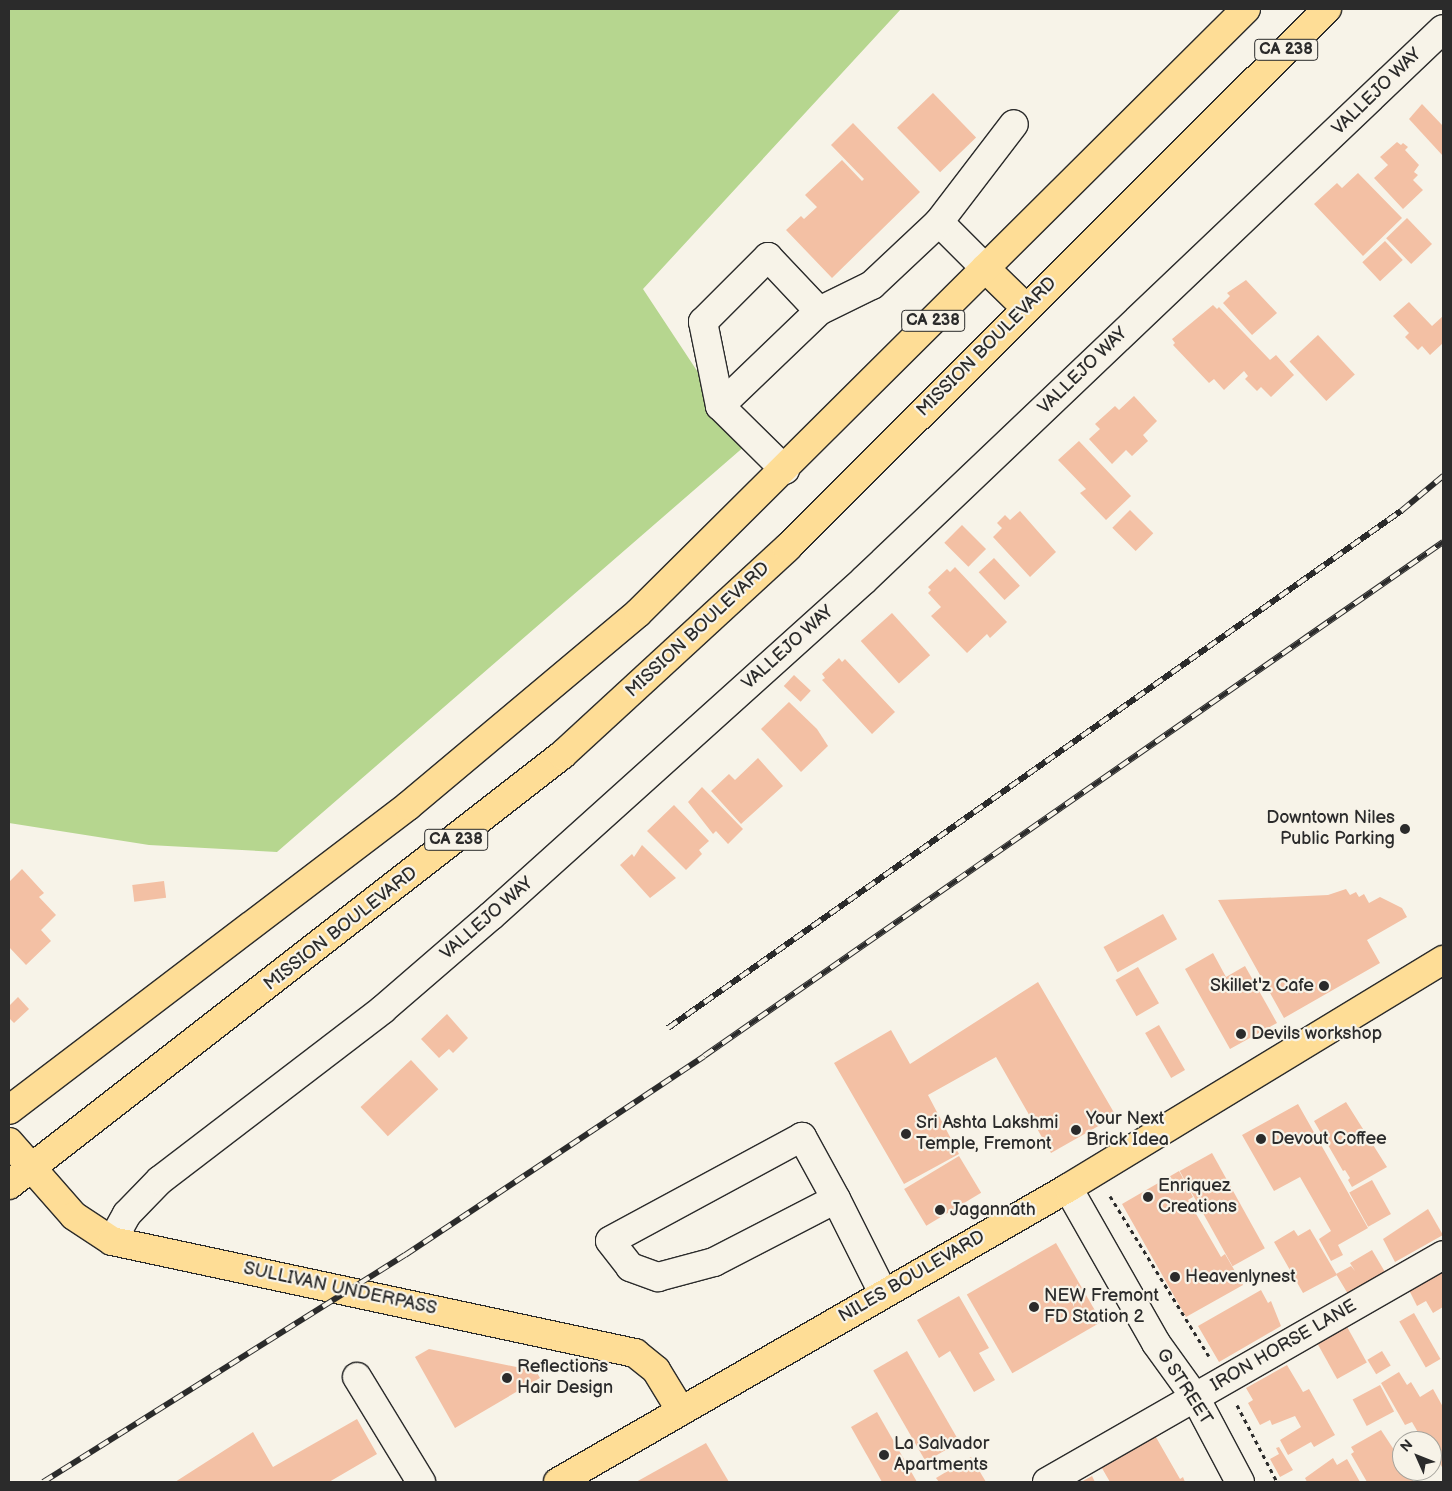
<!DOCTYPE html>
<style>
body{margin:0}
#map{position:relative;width:1452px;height:1491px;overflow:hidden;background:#f7f3e8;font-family:"Balsamiq Sans",sans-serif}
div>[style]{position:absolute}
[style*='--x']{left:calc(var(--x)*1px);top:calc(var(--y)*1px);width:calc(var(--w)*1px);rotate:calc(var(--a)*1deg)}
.green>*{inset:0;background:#b6d68f}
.building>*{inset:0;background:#f3c0a4;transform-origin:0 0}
.path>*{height:3px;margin-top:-1.5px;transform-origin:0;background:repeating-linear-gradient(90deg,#2b2b2b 0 4px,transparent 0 8px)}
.roads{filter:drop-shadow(1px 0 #2b2b2b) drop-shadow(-1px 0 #2b2b2b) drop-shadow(0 1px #2b2b2b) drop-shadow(0 -1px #2b2b2b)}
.minor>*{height:28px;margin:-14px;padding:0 14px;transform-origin:14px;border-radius:14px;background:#f7f3e8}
.major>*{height:28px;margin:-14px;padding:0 14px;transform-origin:14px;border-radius:14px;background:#fedd96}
.rail>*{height:5.5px;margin-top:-2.75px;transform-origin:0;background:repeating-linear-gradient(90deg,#f7f3e8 0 11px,#2b2b2b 0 22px);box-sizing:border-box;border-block:1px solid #2b2b2b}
.dots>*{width:14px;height:14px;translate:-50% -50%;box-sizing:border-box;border:2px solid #f7f3e8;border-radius:50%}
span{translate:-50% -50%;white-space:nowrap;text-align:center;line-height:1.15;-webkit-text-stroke:4.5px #f7f3e8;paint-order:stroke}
.shield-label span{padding:1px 4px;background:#f7f3e8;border:1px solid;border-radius:4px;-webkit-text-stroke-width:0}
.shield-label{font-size:16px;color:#2b2b2b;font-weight:700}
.street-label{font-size:18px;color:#2b2b2b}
.poi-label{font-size:18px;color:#2b2b2b}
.right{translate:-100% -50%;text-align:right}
.left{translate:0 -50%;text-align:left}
.frame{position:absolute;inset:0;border:10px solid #2b2b2b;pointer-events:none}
.north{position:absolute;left:1392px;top:1431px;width:50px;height:50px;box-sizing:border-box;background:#f7f3e8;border:1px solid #a5a39c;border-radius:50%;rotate:314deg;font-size:14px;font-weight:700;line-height:20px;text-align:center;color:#2b2b2b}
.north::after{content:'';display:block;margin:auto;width:18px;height:22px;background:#2b2b2b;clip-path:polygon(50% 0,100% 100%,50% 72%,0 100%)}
</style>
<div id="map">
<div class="green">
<i style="clip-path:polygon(9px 9px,901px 9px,643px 289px,746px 445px,277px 852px,149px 845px,9px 823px)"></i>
</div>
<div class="building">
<i style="left:933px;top:93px;width:62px;height:50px;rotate:46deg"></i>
<i style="clip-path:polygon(1422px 104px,1443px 126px,1443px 156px,1409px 119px)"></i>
<i style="clip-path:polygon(853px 123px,920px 192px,832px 278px,786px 230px,801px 216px,804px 219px,817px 207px,805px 195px,842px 160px,862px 181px,864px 179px,831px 145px)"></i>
<i style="clip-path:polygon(1397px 142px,1401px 145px,1403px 143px,1408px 147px,1405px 150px,1419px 165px,1414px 172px,1418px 175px,1413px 180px,1423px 190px,1403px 209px,1374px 178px,1388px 165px,1380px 157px)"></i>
<i style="clip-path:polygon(1358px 173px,1402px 218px,1363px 256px,1314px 204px,1337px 183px,1342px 188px)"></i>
<i style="left:1407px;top:218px;width:36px;height:29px;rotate:46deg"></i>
<i style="left:1385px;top:241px;width:26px;height:31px;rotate:47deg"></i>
<i style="clip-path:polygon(1246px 280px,1277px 313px,1252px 335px,1223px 303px,1230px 296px,1227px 293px)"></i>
<i style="clip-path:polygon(1409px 302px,1432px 326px,1443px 316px,1443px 343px,1430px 355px,1422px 346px,1418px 350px,1405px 337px,1409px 333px,1393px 316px)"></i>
<i style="clip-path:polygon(1213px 305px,1217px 309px,1219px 307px,1270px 360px,1276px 355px,1294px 375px,1271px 397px,1261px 387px,1257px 391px,1245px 379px,1248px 376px,1244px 371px,1224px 390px,1214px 379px,1209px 383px,1173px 345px,1175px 343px,1172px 339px)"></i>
<i style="left:1318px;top:335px;width:54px;height:39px;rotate:47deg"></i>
<i style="clip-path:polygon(1134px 396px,1157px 421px,1143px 435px,1148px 441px,1132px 456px,1126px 450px,1112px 464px,1089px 439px,1100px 429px,1095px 424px,1115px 406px,1119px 410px)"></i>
<i style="clip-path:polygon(1079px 441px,1131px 496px,1106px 520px,1080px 493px,1086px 489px,1058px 460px)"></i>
<i style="left:1130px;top:510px;width:33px;height:25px;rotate:45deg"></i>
<i style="clip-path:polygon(1020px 511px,1056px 552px,1030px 577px,993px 537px,1002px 528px,997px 523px,1005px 515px,1010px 520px)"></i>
<i style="left:962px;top:525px;width:34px;height:25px;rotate:45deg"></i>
<i style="left:994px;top:558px;width:38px;height:21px;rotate:47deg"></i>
<i style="clip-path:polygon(955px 567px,1007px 622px,990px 638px,987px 634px,967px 653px,931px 616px,941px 607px,928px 593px,931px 590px,928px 587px,947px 569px,950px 572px)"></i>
<i style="left:892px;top:613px;width:57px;height:42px;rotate:48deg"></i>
<i style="clip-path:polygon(839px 658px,842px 662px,845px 659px,895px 712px,872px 734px,822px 680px,825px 678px,822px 674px)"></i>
<i style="left:794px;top:675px;width:23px;height:15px;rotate:43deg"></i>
<i style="clip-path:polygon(789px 702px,817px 729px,828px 746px,801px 772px,761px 729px)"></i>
<i style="clip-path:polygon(758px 758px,783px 786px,741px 824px,711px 791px,729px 774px,735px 780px)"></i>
<i style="clip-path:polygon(702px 787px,743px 829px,728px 844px,716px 831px,713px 834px,688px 802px)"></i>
<i style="clip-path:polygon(674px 805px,709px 841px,699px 850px,702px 854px,686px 870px,647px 831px)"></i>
<i style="clip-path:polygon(642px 845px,676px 878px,650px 898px,620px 865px,632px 854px,634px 857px)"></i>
<i style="clip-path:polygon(22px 869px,44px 893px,39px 897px,56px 915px,41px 930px,51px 941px,26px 965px,9px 947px,9px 882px)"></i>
<i style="left:164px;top:881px;width:17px;height:32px;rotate:83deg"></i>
<i style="clip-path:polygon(1346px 889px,1350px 895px,1356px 892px,1359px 897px,1364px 894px,1369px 903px,1380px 897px,1402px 908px,1407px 917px,1367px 940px,1380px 963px,1284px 1018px,1218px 900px,1328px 895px)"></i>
<i style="left:1163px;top:914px;width:29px;height:68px;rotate:61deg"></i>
<i style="clip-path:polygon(1213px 953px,1226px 977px,1245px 966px,1277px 1023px,1230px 1049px,1185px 969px)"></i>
<i style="left:1138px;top:967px;width:42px;height:26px;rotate:60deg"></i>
<i style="clip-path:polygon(1038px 982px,1116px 1116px,1051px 1153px,996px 1057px,928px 1095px,959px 1154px,904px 1184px,834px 1063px,891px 1030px,910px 1064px)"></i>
<i style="clip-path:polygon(18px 997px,29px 1009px,14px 1023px,9px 1018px,9px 1006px)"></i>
<i style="clip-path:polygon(447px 1014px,468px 1038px,453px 1053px,449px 1049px,439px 1058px,421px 1039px)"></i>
<i style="left:1159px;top:1025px;width:52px;height:16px;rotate:60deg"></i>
<i style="left:411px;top:1060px;width:40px;height:69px;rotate:47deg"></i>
<i style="clip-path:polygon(1346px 1102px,1387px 1167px,1352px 1187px,1348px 1180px,1350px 1178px,1345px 1170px,1343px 1171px,1314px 1121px)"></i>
<i style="clip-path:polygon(1298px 1104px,1368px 1228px,1338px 1245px,1343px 1255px,1331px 1261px,1319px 1239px,1331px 1231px,1300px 1177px,1274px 1191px,1242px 1135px)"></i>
<i style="left:1212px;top:1153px;width:109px;height:37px;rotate:61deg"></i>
<i style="left:959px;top:1156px;width:43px;height:64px;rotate:59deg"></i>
<i style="clip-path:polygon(1179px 1171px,1193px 1197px,1188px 1200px,1221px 1257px,1225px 1254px,1243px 1285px,1186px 1317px,1122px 1204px)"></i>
<i style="left:1372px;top:1180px;width:39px;height:26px;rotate:61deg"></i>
<i style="clip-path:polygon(1428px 1209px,1443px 1235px,1395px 1262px,1383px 1239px)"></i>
<i style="clip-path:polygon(1310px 1229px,1337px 1275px,1303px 1293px,1274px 1242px,1294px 1230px,1298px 1236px)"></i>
<i style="left:1056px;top:1243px;width:91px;height:103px;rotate:60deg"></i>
<i style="clip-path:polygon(1372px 1250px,1385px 1272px,1348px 1294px,1336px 1274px,1351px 1266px,1355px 1271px,1350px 1263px)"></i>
<i style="clip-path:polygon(1443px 1270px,1443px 1307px,1433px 1313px,1426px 1301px,1417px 1306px,1409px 1290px)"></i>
<i style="clip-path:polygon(1261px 1290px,1268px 1303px,1271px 1301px,1281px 1326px,1219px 1362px,1198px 1326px)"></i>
<i style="clip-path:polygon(959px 1296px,989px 1348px,979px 1353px,995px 1380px,974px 1392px,950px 1351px,939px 1358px,917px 1320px)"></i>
<i style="left:1414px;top:1313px;width:53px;height:17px;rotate:60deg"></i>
<i style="left:1346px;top:1325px;width:43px;height:34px;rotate:61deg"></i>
<i style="clip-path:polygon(429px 1349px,536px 1371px,540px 1378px,455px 1428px,415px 1357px)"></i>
<i style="left:907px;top:1351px;width:105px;height:39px;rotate:60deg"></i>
<i style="left:1382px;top:1351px;width:17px;height:17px;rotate:59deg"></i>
<i style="clip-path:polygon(1287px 1365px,1303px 1392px,1309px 1389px,1335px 1435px,1314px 1447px,1311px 1442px,1288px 1455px,1280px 1440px,1301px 1427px,1295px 1416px,1272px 1425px,1270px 1420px,1260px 1425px,1248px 1403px,1253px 1400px,1246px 1388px)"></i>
<i style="clip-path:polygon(1399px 1372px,1407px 1385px,1411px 1382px,1420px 1397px,1433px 1389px,1443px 1407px,1443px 1469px,1432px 1449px,1432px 1441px,1423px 1441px,1412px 1422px,1405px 1425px,1381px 1383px)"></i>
<i style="left:1380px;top:1385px;width:30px;height:31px;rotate:62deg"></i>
<i style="clip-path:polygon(877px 1412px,917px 1482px,882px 1482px,851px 1427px)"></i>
<i style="clip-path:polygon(357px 1419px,377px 1454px,329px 1482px,175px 1482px,253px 1432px,273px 1467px)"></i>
<i style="clip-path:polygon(1381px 1430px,1402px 1462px,1402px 1471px,1407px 1471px,1414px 1482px,1367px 1482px,1351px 1454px,1354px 1452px,1351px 1447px)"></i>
<i style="clip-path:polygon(1153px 1432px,1180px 1479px,1183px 1477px,1185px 1482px,1110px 1482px,1099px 1463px)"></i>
<i style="clip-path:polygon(706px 1443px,729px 1482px,636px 1482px)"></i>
<i style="clip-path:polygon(1279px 1447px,1293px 1470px,1280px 1477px,1270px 1459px,1279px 1454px,1276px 1448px)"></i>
<i style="clip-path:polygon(971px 1457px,986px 1482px,939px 1482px,936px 1478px)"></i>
<i style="clip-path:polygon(1333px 1458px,1337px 1465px,1347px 1459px,1360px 1482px,1307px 1482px,1305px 1478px)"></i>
<i style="clip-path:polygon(1092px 1476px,1095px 1482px,1081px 1482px)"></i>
</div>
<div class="path">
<i style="--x:1110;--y:1196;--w:188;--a:58.3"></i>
<i style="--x:1237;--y:1405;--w:87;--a:62.5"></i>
</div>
<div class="roads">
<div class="minor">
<i style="--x:939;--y:222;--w:65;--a:45"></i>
<i style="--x:720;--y:406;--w:86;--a:-101.4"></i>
<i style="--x:703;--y:322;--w:92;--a:-45"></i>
<i style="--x:768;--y:257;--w:74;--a:46.6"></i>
<i style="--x:785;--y:470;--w:91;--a:-135.4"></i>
<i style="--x:720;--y:406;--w:137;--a:-43.8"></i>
<i style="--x:819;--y:311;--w:59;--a:-26.1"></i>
<i style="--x:872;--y:285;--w:92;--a:-43.2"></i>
<i style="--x:939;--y:222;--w:123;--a:-52.6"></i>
<i style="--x:1068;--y:1188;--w:178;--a:60.4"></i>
<i style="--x:1156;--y:1343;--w:67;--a:54.2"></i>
<i style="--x:1195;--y:1397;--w:96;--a:62.1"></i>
<i style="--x:836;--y:1199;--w:71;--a:-118.7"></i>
<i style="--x:802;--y:1137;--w:218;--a:151.6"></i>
<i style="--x:610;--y:1241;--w:33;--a:52"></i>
<i style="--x:630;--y:1267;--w:30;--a:20"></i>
<i style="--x:658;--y:1277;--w:58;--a:-15"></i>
<i style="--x:714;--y:1262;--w:137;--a:-27.3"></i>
<i style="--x:836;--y:1199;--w:105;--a:63.4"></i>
<i style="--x:112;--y:1241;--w:31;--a:-61"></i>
<i style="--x:127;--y:1214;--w:47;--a:-45.9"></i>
<i style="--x:160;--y:1180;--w:280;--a:-37.4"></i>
<i style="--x:382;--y:1010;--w:144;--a:-40.8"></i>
<i style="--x:491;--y:916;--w:502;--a:-42.01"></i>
<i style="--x:864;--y:580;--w:799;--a:-43.58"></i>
<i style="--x:357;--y:1377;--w:123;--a:58.6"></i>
<i style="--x:1047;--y:1482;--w:456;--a:-29.8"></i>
</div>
<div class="major">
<i style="--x:985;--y:268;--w:56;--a:44.3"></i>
<i style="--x:9;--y:1110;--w:502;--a:-37.3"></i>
<i style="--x:408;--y:806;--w:300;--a:-40"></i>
<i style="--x:638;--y:613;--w:857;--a:-44.81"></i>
<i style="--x:9;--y:1142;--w:98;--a:48.7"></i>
<i style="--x:74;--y:1216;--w:45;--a:33.3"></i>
<i style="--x:112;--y:1241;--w:535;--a:12.09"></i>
<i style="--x:635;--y:1353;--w:27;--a:39"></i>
<i style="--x:656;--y:1370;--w:48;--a:58.6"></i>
<i style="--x:9;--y:1185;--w:701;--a:-37.87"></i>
<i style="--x:562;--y:755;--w:306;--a:-42.6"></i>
<i style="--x:787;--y:548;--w:763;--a:-44.95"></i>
<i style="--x:558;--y:1482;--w:589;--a:-29.96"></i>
<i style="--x:1068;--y:1188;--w:439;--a:-31.3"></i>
</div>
</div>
<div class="rail">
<i style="--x:668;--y:1028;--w:897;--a:-35.2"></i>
<i style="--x:1401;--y:511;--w:55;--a:-39.8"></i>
<i style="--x:43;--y:1482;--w:427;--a:-32.1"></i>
<i style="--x:405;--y:1255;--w:359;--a:-33.6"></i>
<i style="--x:704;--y:1056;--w:900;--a:-34.82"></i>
</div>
<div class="dots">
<i style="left:1405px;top:829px;background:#2b2b2b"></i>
<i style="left:1324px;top:986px;background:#2b2b2b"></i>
<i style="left:1241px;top:1034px;background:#2b2b2b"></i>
<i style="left:1076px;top:1130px;background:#2b2b2b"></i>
<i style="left:906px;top:1134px;background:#2b2b2b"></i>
<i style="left:1261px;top:1139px;background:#2b2b2b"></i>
<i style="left:1148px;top:1197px;background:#2b2b2b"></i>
<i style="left:940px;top:1210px;background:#2b2b2b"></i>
<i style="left:1175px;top:1277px;background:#2b2b2b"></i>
<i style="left:1034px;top:1307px;background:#2b2b2b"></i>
<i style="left:507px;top:1378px;background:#2b2b2b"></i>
<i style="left:884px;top:1455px;background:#2b2b2b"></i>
</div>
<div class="shield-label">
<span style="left:1286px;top:50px">CA 238</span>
<span style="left:933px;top:321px">CA 238</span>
<span style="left:456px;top:840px">CA 238</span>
</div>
<div class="street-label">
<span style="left:1377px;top:92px;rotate:-44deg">VALLEJO WAY</span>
<span style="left:987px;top:347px;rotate:-45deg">MISSION BOULEVARD</span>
<span style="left:1083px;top:371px;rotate:-44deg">VALLEJO WAY</span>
<span style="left:698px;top:630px;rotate:-43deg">MISSION BOULEVARD</span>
<span style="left:788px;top:648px;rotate:-42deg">VALLEJO WAY</span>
<span style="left:487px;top:919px;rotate:-41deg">VALLEJO WAY</span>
<span style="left:341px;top:929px;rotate:-38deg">MISSION BOULEVARD</span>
<span style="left:912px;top:1277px;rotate:-30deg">NILES BOULEVARD</span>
<span style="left:340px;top:1289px;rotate:12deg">SULLIVAN UNDERPASS</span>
<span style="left:1284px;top:1346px;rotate:-30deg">IRON HORSE LANE</span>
<span style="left:1184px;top:1387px;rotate:57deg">G STREET</span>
</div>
<div class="poi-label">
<span class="right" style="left:1395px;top:829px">Downtown Niles<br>Public Parking</span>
<span class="right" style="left:1314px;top:986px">Skillet'z Cafe</span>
<span class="left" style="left:1251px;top:1034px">Devils workshop</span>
<span class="left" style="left:1086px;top:1130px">Your Next<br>Brick Idea</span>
<span class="left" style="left:916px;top:1134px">Sri Ashta Lakshmi<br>Temple, Fremont</span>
<span class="left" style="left:1271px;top:1139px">Devout Coffee</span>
<span class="left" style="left:1158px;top:1197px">Enriquez<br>Creations</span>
<span class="left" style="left:950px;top:1210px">Jagannath</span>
<span class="left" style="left:1185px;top:1277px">Heavenlynest</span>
<span class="left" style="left:1044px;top:1307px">NEW Fremont<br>FD Station 2</span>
<span class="left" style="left:517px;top:1378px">Reflections<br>Hair Design</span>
<span class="left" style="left:894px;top:1455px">La Salvador<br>Apartments</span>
</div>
<div class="frame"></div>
<div class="north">N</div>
</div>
